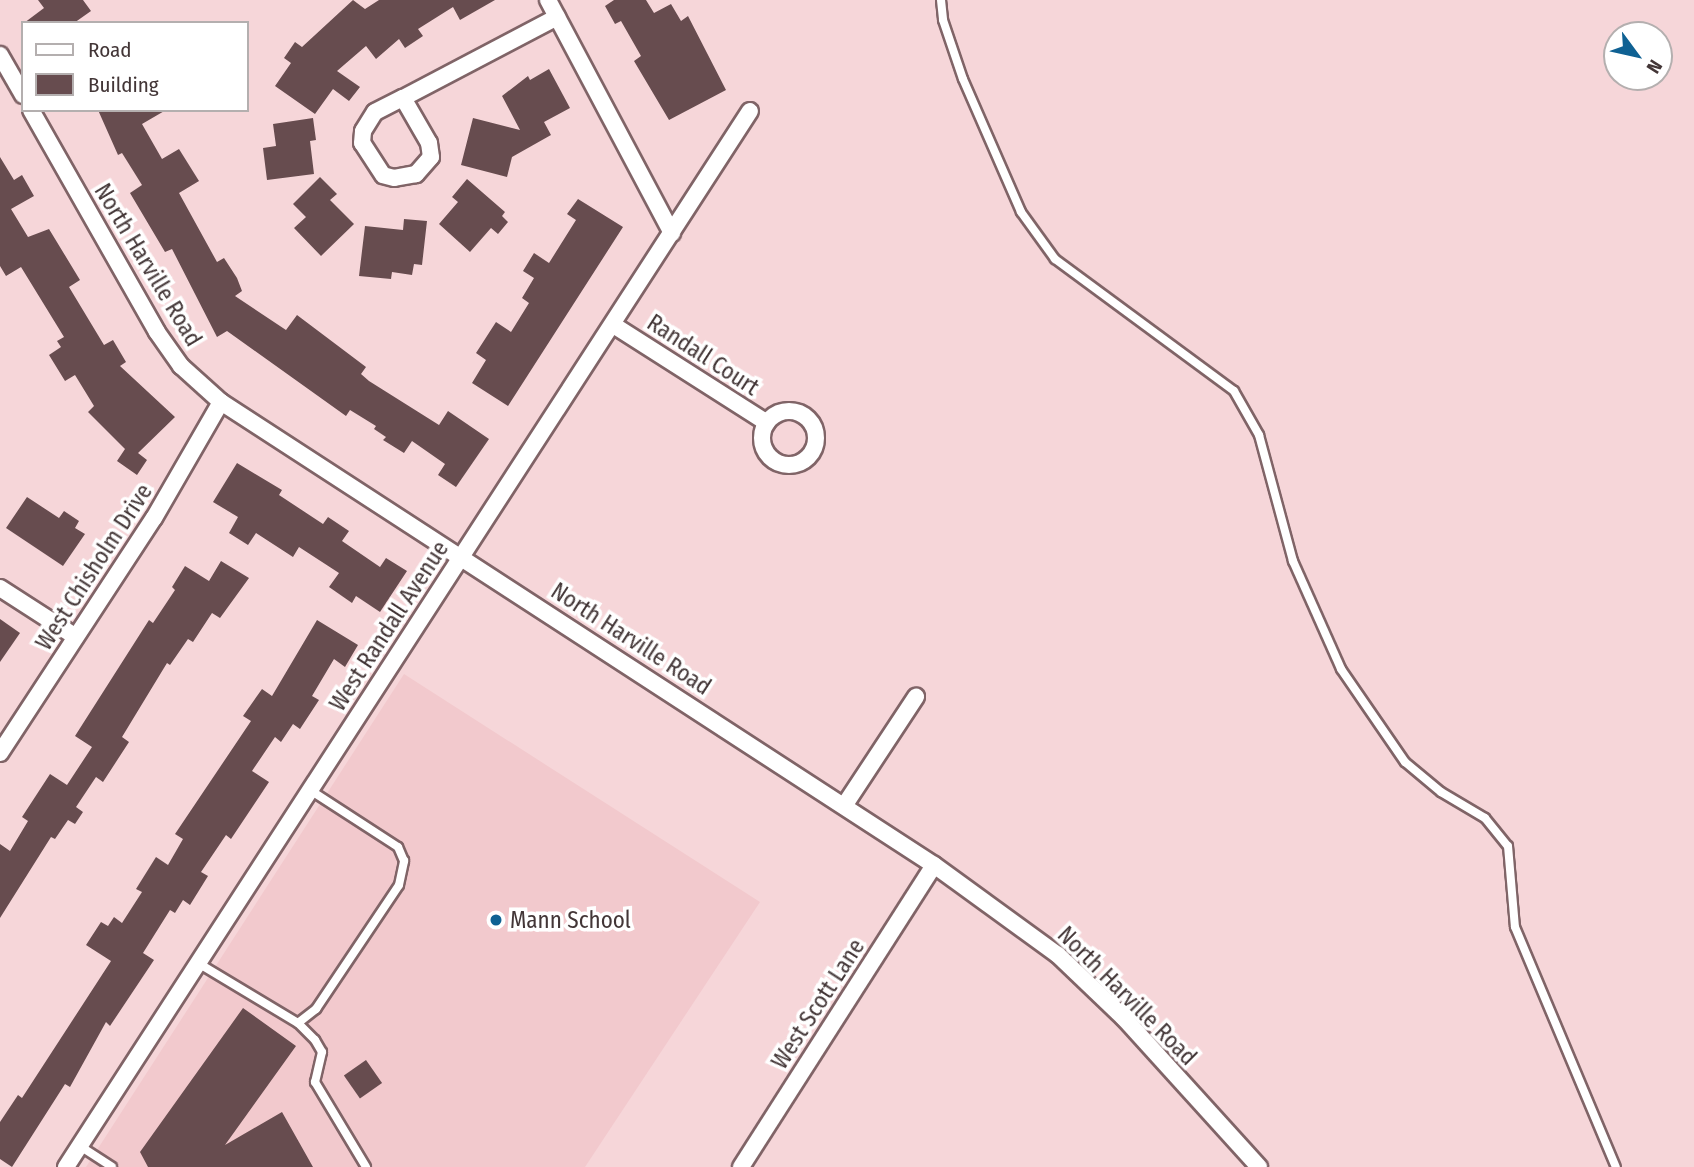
<!DOCTYPE html>
<style>
body{margin:0}
#map{position:relative;width:1694px;height:1167px;overflow:hidden;background:#f6d6d9;font-family:"Fira Sans Condensed",sans-serif}
div>[style]{position:absolute}
[style*='--x']{left:calc(var(--x)*1px);top:calc(var(--y)*1px);width:calc(var(--w)*1px);rotate:calc(var(--a)*1deg)}
.built>*{inset:0;background:#f2c9cd}
.building>*{inset:0;background:#674c4f;transform-origin:0 0}
.roads{filter:drop-shadow(2px 0 #806467) drop-shadow(-2px 0 #806467) drop-shadow(0 2px #806467) drop-shadow(0 -2px #806467)}
.lane>*{height:8px;margin:-4px;padding:0 4px;transform-origin:4px;border-radius:4px;background:#fff}
.street>*{height:16px;margin:-8px;padding:0 8px;transform-origin:8px;border-radius:8px;background:#fff}
.street>.ring{margin:-8px;padding:0;box-sizing:content-box;background:none;border:16px solid #fff;border-radius:50%}
.dots>*{width:19px;height:19px;translate:-50% -50%;box-sizing:border-box;border:4px solid #fff;border-radius:50%}
span{translate:-50% -50%;white-space:nowrap;text-align:center;line-height:1.15;-webkit-text-stroke:7px #fff;paint-order:stroke}
.street-label{font-size:23px;color:#433637}
.poi-label{font-size:23px;color:#433637}
.left{translate:0 -50%;text-align:left}
.legend{position:absolute;left:21px;top:21px;width:228px;height:91px;box-sizing:border-box;background:#fff;border:2px solid #b4afaf;margin:0;padding:9px 12px;list-style:none;font-size:21px;color:#433637}
.legend li{display:flex;align-items:center;gap:14px;height:35px}
.legend b{width:35px;border:2px solid #b4afaf}
.north{position:absolute;left:1603px;top:21px;width:70px;height:70px;box-sizing:border-box;background:#fff;border:2px solid #b4afaf;border-radius:50%;rotate:123deg;font-size:19px;font-weight:700;line-height:28px;text-align:center;color:#433637}
.north::after{content:'';display:block;margin:auto;width:24px;height:32px;background:#0f6193;clip-path:polygon(50% 0,100% 100%,50% 72%,0 100%)}
</style>
<div id="map">
<div class="built">
<i style="clip-path:polygon(404px 674px,760px 902px,585px 1167px,86px 1167px)"></i>
</div>
<div class="building">
<i style="clip-path:polygon(38px 0,83px 0,91px 11px,74px 23px,24px 23px,44px 8px)"></i>
<i style="clip-path:polygon(353px 0,365px 9px,379px 0,495px 0,460px 20px,453px 7px,418px 29px,423px 36px,405px 48px,399px 39px,376px 59px,366px 46px,337px 71px,360px 87px,349px 101px,333px 89px,315px 114px,275px 86px,291px 63px,284px 58px,295px 42px,302px 47px)"></i>
<i style="clip-path:polygon(614px 0,646px 0,654px 13px,671px 4px,681px 21px,688px 16px,726px 90px,669px 120px,634px 61px,641px 56px,621px 21px,615px 24px,605px 6px)"></i>
<i style="clip-path:polygon(549px 69px,570px 108px,544px 122px,551px 135px,512px 157px,507px 177px,461px 165px,473px 118px,520px 130px,502px 96px,528px 76px,530px 80px)"></i>
<i style="clip-path:polygon(98px 110px,166px 110px,142px 124px,162px 159px,179px 149px,199px 181px,179px 193px,217px 262px,224px 258px,237px 278px,242px 291px,235px 296px,286px 330px,297px 315px,366px 367px,361px 374px,369px 381px,439px 425px,448px 411px,489px 439px,456px 487px,438px 475px,445px 464px,412px 441px,404px 453px,383px 440px,386px 437px,374px 429px,376px 426px,350px 410px,346px 416px,227px 331px,217px 337px,172px 249px,165px 252px,130px 193px,142px 185px,122px 153px,118px 155px)"></i>
<i style="clip-path:polygon(313px 118px,316px 140px,310px 141px,314px 174px,267px 180px,263px 148px,276px 146px,273px 124px)"></i>
<i style="clip-path:polygon(0 157px,14px 180px,22px 175px,34px 196px,11px 209px,28px 237px,49px 229px,80px 280px,69px 287px,104px 345px,113px 340px,126px 362px,120px 366px,175px 417px,138px 453px,147px 460px,137px 475px,117px 461px,125px 449px,88px 412px,94px 406px,75px 375px,65px 381px,49px 355px,61px 347px,57px 341px,64px 337px,21px 267px,6px 276px,0 266px)"></i>
<i style="clip-path:polygon(320px 177px,337px 194px,330px 200px,354px 224px,321px 256px,294px 228px,306px 217px,293px 204px)"></i>
<i style="clip-path:polygon(467px 179px,505px 212px,502px 216px,508px 222px,498px 234px,491px 228px,470px 252px,439px 224px,458px 202px,452px 197px)"></i>
<i style="clip-path:polygon(578px 199px,623px 227px,508px 406px,472px 383px,486px 360px,476px 353px,496px 322px,511px 332px,529px 303px,522px 298px,534px 278px,523px 271px,534px 253px,549px 263px,576px 220px,567px 214px)"></i>
<i style="clip-path:polygon(404px 219px,427px 221px,422px 265px,414px 264px,412px 275px,392px 272px,391px 279px,359px 276px,365px 226px,403px 230px)"></i>
<i style="clip-path:polygon(237px 463px,282px 490px,279px 495px,323px 524px,328px 517px,349px 531px,342px 541px,380px 567px,386px 558px,407px 571px,380px 612px,356px 596px,352px 603px,329px 587px,339px 573px,299px 547px,293px 557px,256px 533px,248px 545px,229px 533px,238px 517px,213px 502px)"></i>
<i style="clip-path:polygon(27px 497px,59px 518px,64px 511px,79px 521px,75px 528px,85px 534px,63px 566px,6px 528px)"></i>
<i style="clip-path:polygon(221px 561px,249px 578px,220px 618px,212px 613px,193px 642px,188px 639px,170px 665px,167px 663px,122px 737px,129px 742px,103px 782px,96px 777px,76px 807px,83px 812px,75px 824px,68px 820px,55px 839px,51px 837px,0 918px,0 844px,10px 851px,28px 821px,22px 817px,50px 774px,67px 785px,92px 747px,75px 736px,149px 620px,153px 623px,175px 590px,172px 587px,185px 566px,209px 581px)"></i>
<i style="clip-path:polygon(0 619px,20px 633px,0 662px)"></i>
<i style="clip-path:polygon(317px 620px,358px 645px,345px 667px,334px 659px,312px 696px,319px 700px,300px 729px,293px 724px,281px 742px,275px 737px,252px 771px,269px 782px,231px 839px,226px 835px,201px 872px,208px 876px,190px 905px,183px 900px,175px 913px,170px 910px,143px 953px,154px 960px,110px 1026px,106px 1022px,70px 1087px,65px 1084px,12px 1167px,0 1159px,0 1122px,18px 1095px,22px 1098px,111px 961px,86px 945px,101px 922px,108px 926px,114px 917px,122px 923px,142px 892px,136px 889px,156px 857px,168px 865px,183px 839px,175px 834px,251px 721px,243px 716px,262px 689px,272px 696px)"></i>
<i style="clip-path:polygon(243px 1008px,296px 1046px,225px 1145px,282px 1112px,313px 1167px,148px 1167px,140px 1152px)"></i>
<i style="left:366px;top:1060px;width:28px;height:27px;rotate:55deg"></i>
</div>
<div class="roads">
<div class="lane">
<i style="--x:941;--y:0;--w:20;--a:84"></i>
<i style="--x:943;--y:20;--w:62;--a:71.3"></i>
<i style="--x:963;--y:79;--w:145;--a:66.4"></i>
<i style="--x:1021;--y:212;--w:58;--a:54.1"></i>
<i style="--x:1055;--y:259;--w:222;--a:36.4"></i>
<i style="--x:1234;--y:391;--w:51;--a:60.4"></i>
<i style="--x:1259;--y:435;--w:131;--a:74.9"></i>
<i style="--x:1293;--y:561;--w:118;--a:66"></i>
<i style="--x:1341;--y:669;--w:113;--a:55.5"></i>
<i style="--x:1405;--y:762;--w:47;--a:39.8"></i>
<i style="--x:1441;--y:792;--w:51;--a:30.6"></i>
<i style="--x:1485;--y:818;--w:36;--a:51"></i>
<i style="--x:1508;--y:846;--w:81;--a:85.1"></i>
<i style="--x:1515;--y:927;--w:260;--a:67.2"></i>
<i style="--x:198;--y:963;--w:117;--a:31"></i>
<i style="--x:298;--y:1023;--w:24;--a:45"></i>
<i style="--x:315;--y:1040;--w:14;--a:60"></i>
<i style="--x:322;--y:1052;--w:31;--a:103"></i>
<i style="--x:315;--y:1082;--w:99;--a:59"></i>
<i style="--x:298;--y:1023;--w:23;--a:-38"></i>
<i style="--x:316;--y:1009;--w:149;--a:-56.2"></i>
<i style="--x:399;--y:885;--w:25;--a:-78"></i>
<i style="--x:404;--y:861;--w:15;--a:-113"></i>
<i style="--x:398;--y:847;--w:105;--a:-147.1"></i>
<i style="--x:80;--y:1146;--w:38;--a:33"></i>
</div>
<div class="street">
<i style="--x:548;--y:0;--w:264;--a:62"></i>
<i style="--x:0;--y:55;--w:46;--a:60.1"></i>
<i style="--x:403;--y:98;--w:52;--a:60"></i>
<i style="--x:429;--y:143;--w:14;--a:82"></i>
<i style="--x:431;--y:157;--w:23;--a:131"></i>
<i style="--x:416;--y:174;--w:22;--a:170"></i>
<i style="--x:394;--y:178;--w:11;--a:-165"></i>
<i style="--x:383;--y:175;--w:38;--a:-123"></i>
<i style="--x:362;--y:143;--w:12;--a:-85"></i>
<i style="--x:363;--y:131;--w:22;--a:-58"></i>
<i style="--x:375;--y:112;--w:31;--a:-27"></i>
<i style="--x:403;--y:98;--w:174;--a:-27.7"></i>
<i style="--x:31;--y:110;--w:255;--a:60.4"></i>
<i style="--x:157;--y:332;--w:42;--a:54.8"></i>
<i style="--x:181;--y:366;--w:54;--a:42"></i>
<i style="--x:221;--y:402;--w:850;--a:33"></i>
<i style="--x:934;--y:865;--w:153;--a:36"></i>
<i style="--x:1058;--y:955;--w:91;--a:43.7"></i>
<i style="--x:1124;--y:1018;--w:201;--a:47.8"></i>
<i style="--x:615;--y:326;--w:180;--a:32.5"></i>
<i class="ring" style="left:762px;top:411px;width:38px;height:38px"></i>
<i style="--x:0;--y:588;--w:90;--a:32.8"></i>
<i style="--x:0;--y:753;--w:281;--a:-56.8"></i>
<i style="--x:154;--y:518;--w:134;--a:-60"></i>
<i style="--x:844;--y:806;--w:131;--a:-56.6"></i>
<i style="--x:66;--y:1167;--w:1258;--a:-57.07"></i>
<i style="--x:741;--y:1167;--w:358;--a:-57.4"></i>
</div>
</div>
<div class="dots">
<i style="left:496px;top:920px;background:#0f6193"></i>
</div>
<div class="street-label">
<span style="left:148px;top:265px;rotate:59deg">North Harville Road</span>
<span style="left:703px;top:355px;rotate:33deg">Randall Court</span>
<span style="left:94px;top:567px;rotate:-57deg">West Chisholm Drive</span>
<span style="left:389px;top:626px;rotate:-57deg">West Randall Avenue</span>
<span style="left:631px;top:639px;rotate:33deg">North Harville Road</span>
<span style="left:1127px;top:996px;rotate:45deg">North Harville Road</span>
<span style="left:818px;top:1004px;rotate:-57deg">West Scott Lane</span>
</div>
<div class="poi-label">
<span class="left" style="left:510px;top:920px">Mann School</span>
</div>
<ul class="legend">
<li><b style="height:9px;background:#fff"></b>Road</li>
<li><b style="height:19px;background:#674c4f"></b>Building</li>
</ul>
<div class="north">N</div>
</div>
